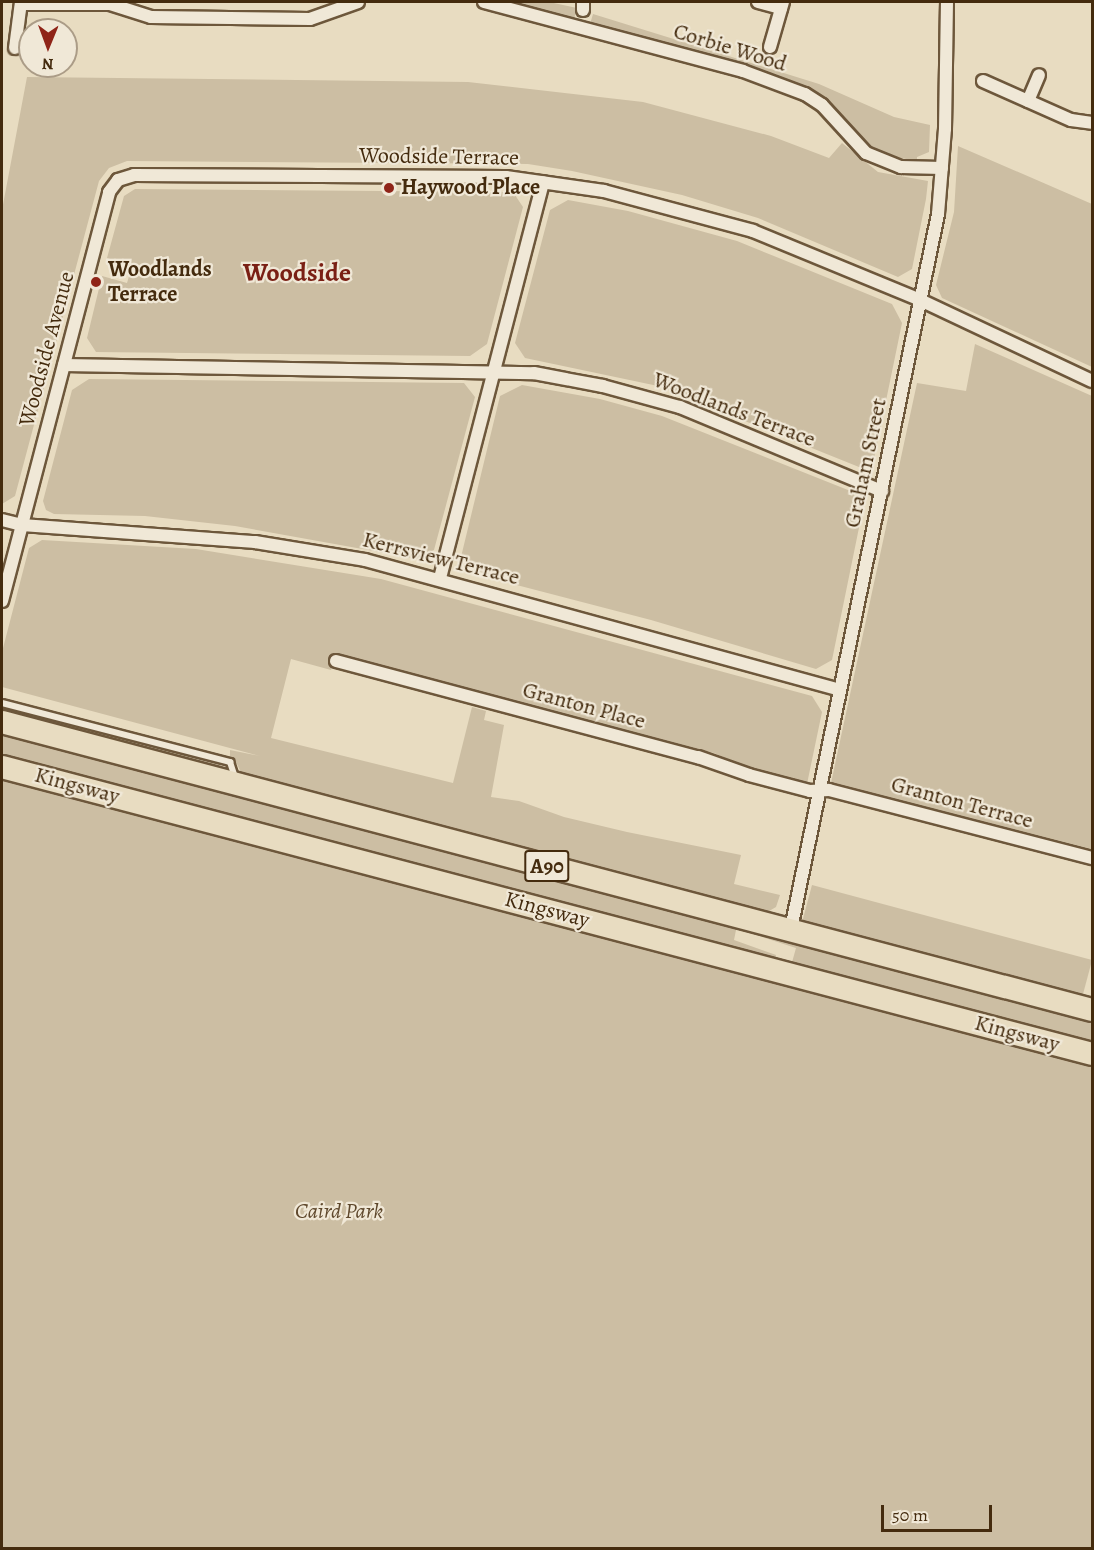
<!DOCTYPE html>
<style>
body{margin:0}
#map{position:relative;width:1094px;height:1550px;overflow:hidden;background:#e8dcc1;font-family:Alegreya,serif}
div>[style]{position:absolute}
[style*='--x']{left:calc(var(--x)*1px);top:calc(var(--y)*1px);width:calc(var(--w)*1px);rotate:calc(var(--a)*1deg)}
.green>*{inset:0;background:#ccbea3;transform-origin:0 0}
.roads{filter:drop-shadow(2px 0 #6d573b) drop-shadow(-2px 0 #6d573b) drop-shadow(0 2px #6d573b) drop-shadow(0 -2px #6d573b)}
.lane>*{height:6px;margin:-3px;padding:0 3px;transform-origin:3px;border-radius:3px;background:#f0e8d7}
.street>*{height:12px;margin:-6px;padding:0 6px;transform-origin:6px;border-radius:6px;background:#f0e8d7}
.highway>*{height:22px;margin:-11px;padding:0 11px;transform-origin:11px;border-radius:11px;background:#e8dcc1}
.dots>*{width:16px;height:16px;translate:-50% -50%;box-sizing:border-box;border:3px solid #f0e8d7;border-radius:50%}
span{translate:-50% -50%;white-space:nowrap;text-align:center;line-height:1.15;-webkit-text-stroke:4.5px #f0e8d7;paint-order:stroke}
.shield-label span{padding:2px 4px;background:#f0e8d7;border:2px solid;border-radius:4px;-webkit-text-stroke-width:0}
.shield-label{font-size:21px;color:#442b0e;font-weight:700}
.street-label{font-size:22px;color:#442b0e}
.poi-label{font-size:22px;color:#442b0e;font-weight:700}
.left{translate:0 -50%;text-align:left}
.park-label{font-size:22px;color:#5f482c;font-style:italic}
.quarter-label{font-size:26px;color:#7a1f14;font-weight:700}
.frame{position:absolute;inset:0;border:3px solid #442b0e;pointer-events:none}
.north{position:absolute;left:18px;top:18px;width:60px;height:60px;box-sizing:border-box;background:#f0e8d7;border:2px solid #ab9c87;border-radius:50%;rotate:181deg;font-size:16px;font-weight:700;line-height:24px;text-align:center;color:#442b0e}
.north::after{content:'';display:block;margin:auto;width:21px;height:27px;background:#8f2418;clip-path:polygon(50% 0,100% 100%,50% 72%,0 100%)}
.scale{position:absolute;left:881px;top:1505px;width:111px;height:27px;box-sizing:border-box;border:3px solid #442b0e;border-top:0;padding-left:8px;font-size:18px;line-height:21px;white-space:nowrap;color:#442b0e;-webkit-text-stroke:4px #f0e8d7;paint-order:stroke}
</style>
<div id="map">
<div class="green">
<i style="clip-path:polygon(506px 2px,549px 2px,577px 8px,574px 19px)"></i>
<i style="clip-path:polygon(593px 14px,819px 84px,894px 117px,930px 125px,929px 152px,917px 157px,917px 161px,879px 154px,810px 89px,751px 67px,590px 24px)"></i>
<i style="clip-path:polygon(27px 77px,468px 82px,643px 102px,771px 136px,829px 158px,842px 143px,878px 172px,928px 181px,926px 199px,912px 269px,898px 277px,758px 218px,682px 195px,572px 171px,528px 164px,127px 161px,109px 168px,99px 181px,15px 496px,2px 504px,2px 210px)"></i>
<i style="clip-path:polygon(958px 146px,1092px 204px,1092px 367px,942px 298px,936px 285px,954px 212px)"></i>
<i style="clip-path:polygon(135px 189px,513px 192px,523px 207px,487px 344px,470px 356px,96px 352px,87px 338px,102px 276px,127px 283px,132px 266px,107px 258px,124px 196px)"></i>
<i style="clip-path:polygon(568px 200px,628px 211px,737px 241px,892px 304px,902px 323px,874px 459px,859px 467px,658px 386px,525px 358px,515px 343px,550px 210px)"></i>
<i style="clip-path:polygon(975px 344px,1092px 396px,1092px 849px,831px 783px,917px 383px,966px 391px)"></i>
<i style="clip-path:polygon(89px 379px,464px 383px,475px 397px,434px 550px,418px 559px,235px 526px,145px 516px,54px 514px,46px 510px,43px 501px,72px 390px)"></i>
<i style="clip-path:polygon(522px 385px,600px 399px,662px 416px,853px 492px,862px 513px,832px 660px,816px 669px,651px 620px,470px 573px,461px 557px,500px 396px)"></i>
<i style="clip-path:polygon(42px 540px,196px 549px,381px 579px,812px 696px,822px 712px,807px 784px,759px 773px,714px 753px,336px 654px,331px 670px,291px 659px,271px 738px,453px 783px,472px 707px,486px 711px,484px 720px,504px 725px,491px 797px,519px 801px,564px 817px,627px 832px,741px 855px,734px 884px,780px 895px,776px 907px,764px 914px,243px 777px,237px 764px,230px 762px,230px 750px,260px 756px,2px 687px,2px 652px,29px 548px)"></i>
<i style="clip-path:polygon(32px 715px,220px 764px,224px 771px,31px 720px)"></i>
<i style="clip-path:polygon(2px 730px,737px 925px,734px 940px,776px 955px,775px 960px,2px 757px)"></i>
<i style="clip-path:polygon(2px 774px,1092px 1063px,1092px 1548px,2px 1548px)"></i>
<i style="left:812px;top:885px;width:290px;height:40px;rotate:15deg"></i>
<i style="clip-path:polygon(754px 929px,1092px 1019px,1092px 1046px,791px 966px,796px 948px,753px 934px)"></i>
</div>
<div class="roads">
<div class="lane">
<i style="--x:2;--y:703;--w:236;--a:14.5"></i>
<i style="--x:230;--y:762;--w:16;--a:72"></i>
</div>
<div class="street">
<i style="--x:484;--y:2;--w:268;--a:14.9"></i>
<i style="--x:743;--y:71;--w:66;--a:20.4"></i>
<i style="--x:805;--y:94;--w:20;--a:33"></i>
<i style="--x:822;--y:105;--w:65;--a:47.5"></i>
<i style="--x:866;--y:153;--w:38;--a:22"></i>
<i style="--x:901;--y:167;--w:41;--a:1.4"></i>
<i style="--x:758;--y:2;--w:24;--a:15"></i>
<i style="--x:21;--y:4;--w:89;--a:0"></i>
<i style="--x:110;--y:4;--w:43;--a:17.6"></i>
<i style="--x:151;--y:17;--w:159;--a:0.7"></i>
<i style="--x:310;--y:19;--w:51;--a:-19.5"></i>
<i style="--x:583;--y:10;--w:8;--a:-90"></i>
<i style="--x:770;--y:47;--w:47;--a:-73.9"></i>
<i style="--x:15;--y:48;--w:46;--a:-82.6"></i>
<i style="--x:983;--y:81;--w:96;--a:23.9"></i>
<i style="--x:1071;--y:120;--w:21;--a:8"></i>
<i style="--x:1028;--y:101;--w:28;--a:-67"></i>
<i style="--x:64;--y:365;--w:470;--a:1"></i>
<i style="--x:534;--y:373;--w:70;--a:10.7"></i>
<i style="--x:603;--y:386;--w:80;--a:15.3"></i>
<i style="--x:680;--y:407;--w:219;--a:22.6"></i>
<i style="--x:2;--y:520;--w:21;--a:14"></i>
<i style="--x:22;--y:525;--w:234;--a:4.2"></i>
<i style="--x:255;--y:542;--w:111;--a:9.3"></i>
<i style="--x:365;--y:560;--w:492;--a:15.3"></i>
<i style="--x:440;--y:578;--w:409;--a:-75.4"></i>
<i style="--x:2;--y:601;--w:423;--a:-75.3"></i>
<i style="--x:109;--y:192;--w:15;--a:-53"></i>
<i style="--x:118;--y:180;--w:17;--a:-17"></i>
<i style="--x:134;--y:175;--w:372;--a:0.3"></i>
<i style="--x:506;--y:177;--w:99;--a:8.1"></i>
<i style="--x:604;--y:191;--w:154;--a:15"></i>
<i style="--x:753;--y:231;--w:181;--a:22.4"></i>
<i style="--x:920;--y:300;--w:190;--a:25.2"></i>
<i style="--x:336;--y:661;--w:375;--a:14.9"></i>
<i style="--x:698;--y:757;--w:54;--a:19.4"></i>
<i style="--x:749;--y:775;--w:63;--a:14.7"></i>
<i style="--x:810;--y:791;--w:19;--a:-3"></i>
<i style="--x:829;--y:790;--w:272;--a:14.5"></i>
<i style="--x:791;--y:929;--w:730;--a:-78.38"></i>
<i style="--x:938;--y:214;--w:85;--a:-85.3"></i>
<i style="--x:945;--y:129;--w:127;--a:-89.1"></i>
</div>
<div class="highway">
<i style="--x:2;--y:722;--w:1127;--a:14.8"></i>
<i style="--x:2;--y:767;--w:1127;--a:14.75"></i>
</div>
</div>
<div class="dots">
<i style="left:389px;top:188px;background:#8f2418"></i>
<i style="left:96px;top:282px;background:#8f2418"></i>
</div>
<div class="shield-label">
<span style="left:547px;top:866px">A90</span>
</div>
<div class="street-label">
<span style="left:730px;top:48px;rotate:17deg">Corbie Wood</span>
<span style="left:439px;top:157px;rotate:1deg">Woodside Terrace</span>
<span style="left:47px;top:349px;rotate:-75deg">Woodside Avenue</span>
<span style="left:734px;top:410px;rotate:21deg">Woodlands Terrace</span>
<span style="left:866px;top:463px;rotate:-78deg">Graham Street</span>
<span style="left:441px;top:559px;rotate:14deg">Kerrsview Terrace</span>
<span style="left:584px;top:706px;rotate:15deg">Granton Place</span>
<span style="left:77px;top:786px;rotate:15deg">Kingsway</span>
<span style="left:962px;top:803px;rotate:15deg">Granton Terrace</span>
<span style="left:547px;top:910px;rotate:15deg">Kingsway</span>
<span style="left:1017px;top:1034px;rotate:15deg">Kingsway</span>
</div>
<div class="poi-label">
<span class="left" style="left:401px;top:188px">Haywood Place</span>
<span class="left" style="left:108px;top:282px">Woodlands<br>Terrace</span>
</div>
<div class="park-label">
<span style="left:339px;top:1212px">Caird Park</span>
</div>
<div class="quarter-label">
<span style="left:297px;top:273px">Woodside</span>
</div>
<div class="frame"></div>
<div class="north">N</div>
<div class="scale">50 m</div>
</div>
